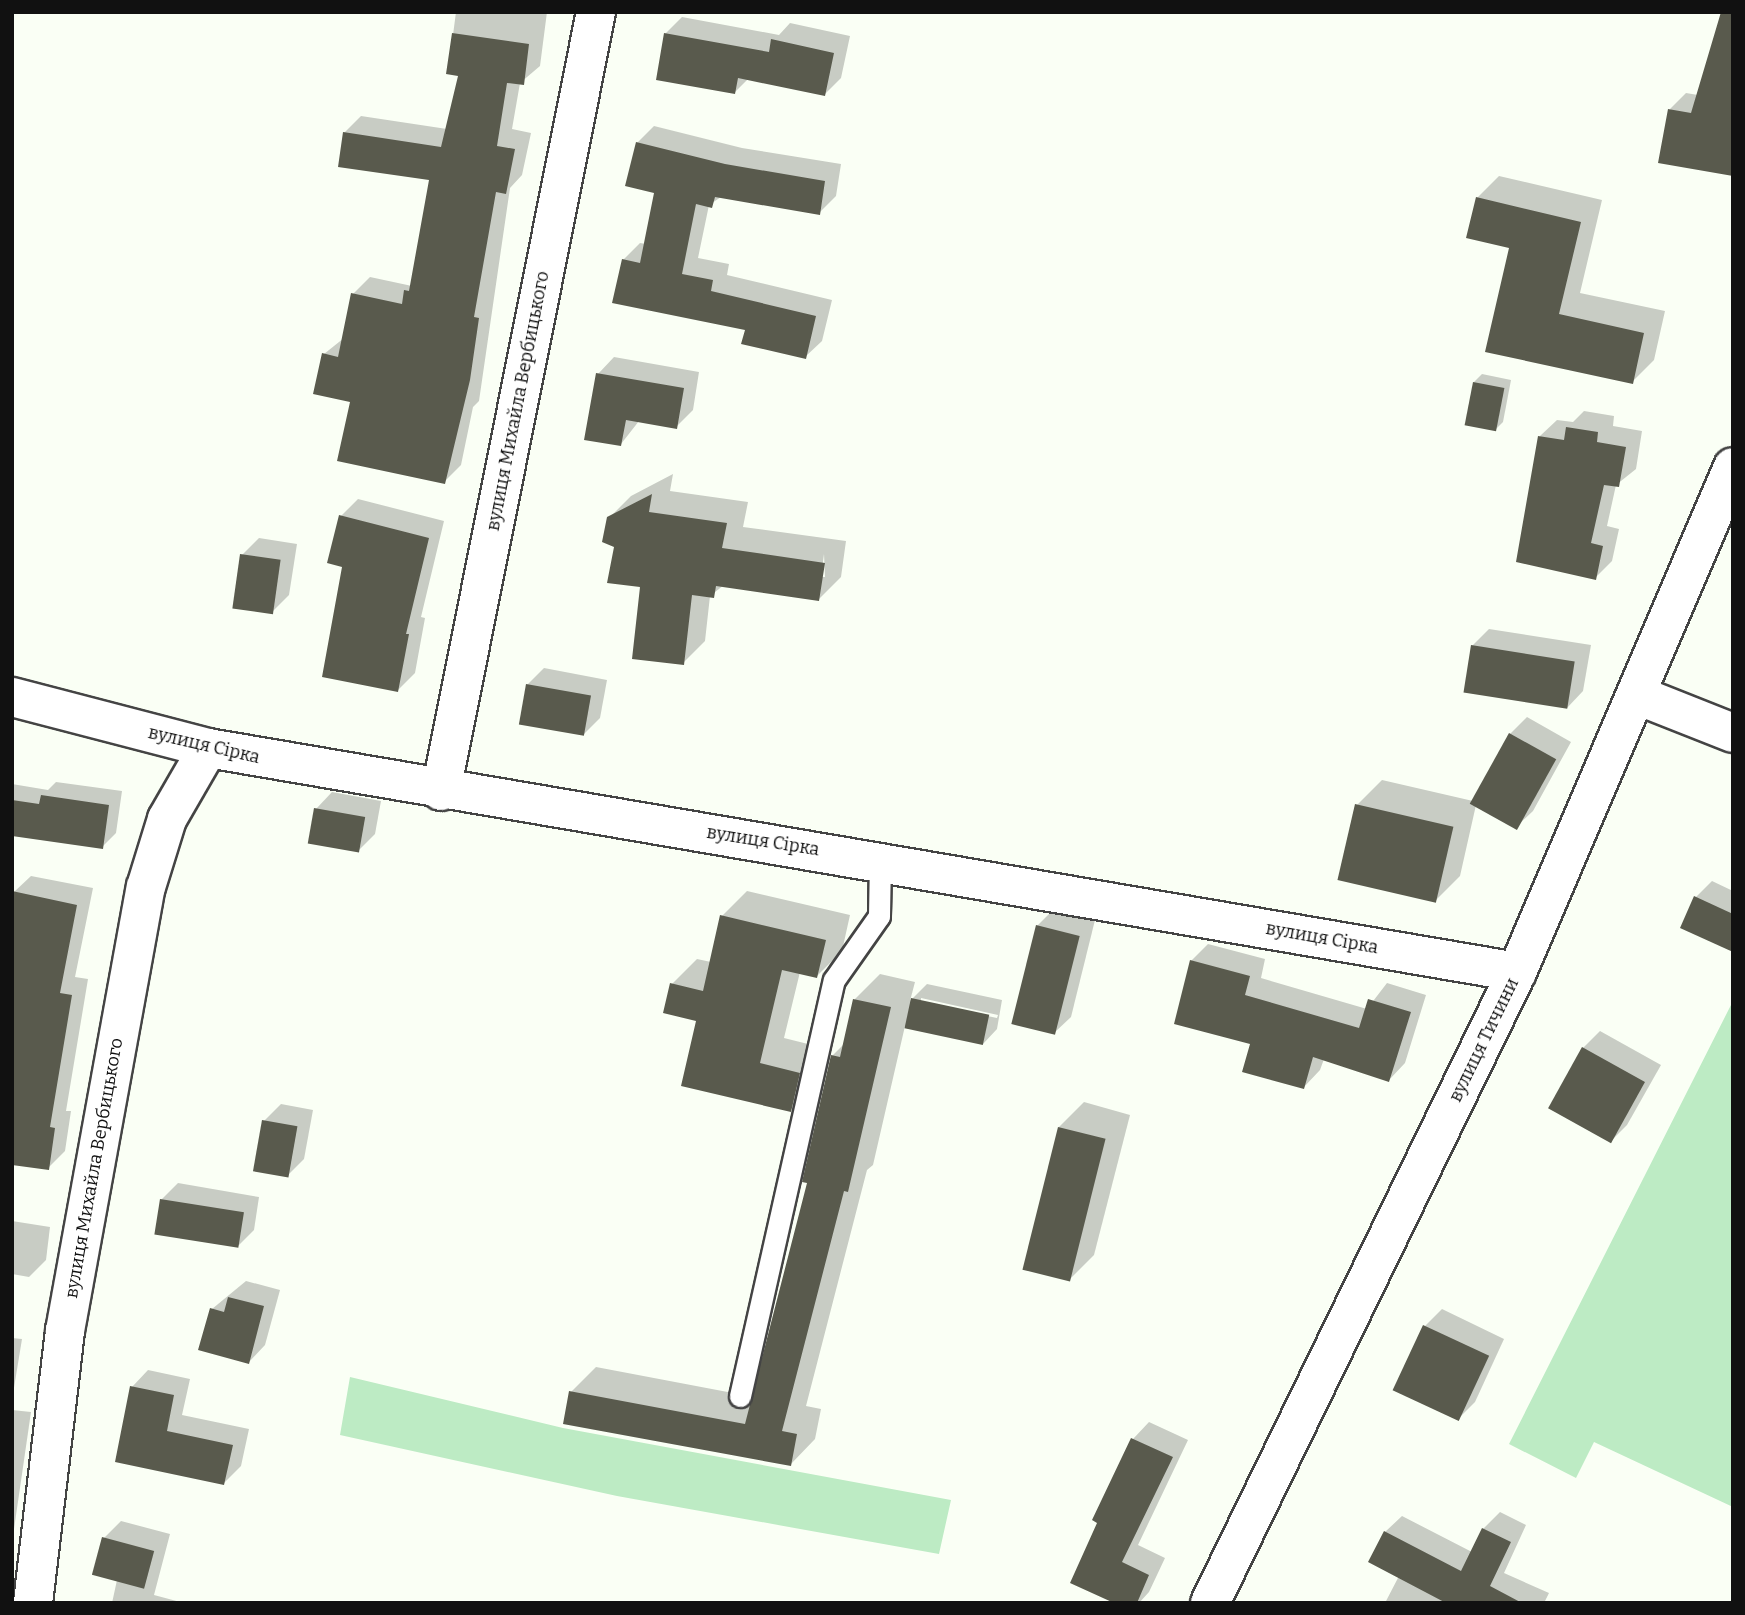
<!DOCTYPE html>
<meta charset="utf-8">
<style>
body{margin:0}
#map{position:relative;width:1745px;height:1615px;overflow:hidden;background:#fafff5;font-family:Bitter,serif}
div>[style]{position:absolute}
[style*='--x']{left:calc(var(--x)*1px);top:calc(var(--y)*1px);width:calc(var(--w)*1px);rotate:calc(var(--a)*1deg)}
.green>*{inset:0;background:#bdebc4}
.shadow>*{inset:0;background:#0003}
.building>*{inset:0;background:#595a4d;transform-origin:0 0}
.roads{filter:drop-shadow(2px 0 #444) drop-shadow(-2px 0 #444) drop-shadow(0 2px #444) drop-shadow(0 -2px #444)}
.service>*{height:21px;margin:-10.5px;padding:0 10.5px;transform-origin:10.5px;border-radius:10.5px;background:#fff}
.minor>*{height:38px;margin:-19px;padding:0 19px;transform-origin:19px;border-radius:19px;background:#fff}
span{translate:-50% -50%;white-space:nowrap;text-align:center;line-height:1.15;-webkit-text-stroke:7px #fff;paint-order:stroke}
.street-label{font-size:18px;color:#111}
.frame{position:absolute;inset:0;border:14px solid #111;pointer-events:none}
</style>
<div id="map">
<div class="green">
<i style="clip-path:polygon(1733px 1001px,1733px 1507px,1594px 1442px,1576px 1478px,1509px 1444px)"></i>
<i style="clip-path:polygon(350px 1377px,563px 1428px,951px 1500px,939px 1554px,617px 1496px,340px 1435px)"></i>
</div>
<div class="shadow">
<i style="clip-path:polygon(456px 12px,547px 12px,540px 66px,520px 83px,512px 129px,531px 133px,522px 175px,510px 188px,479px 401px,473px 407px,461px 465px,444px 482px,352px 401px,324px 354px,344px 338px,353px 294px,370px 277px,412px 286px,431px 179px,344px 133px,361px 116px,447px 129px,460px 74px,448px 73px)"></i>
<i style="clip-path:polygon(682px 17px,779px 35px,790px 23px,850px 36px,841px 78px,824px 95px,749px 78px,735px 92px,665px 34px)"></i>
<i style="clip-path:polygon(1686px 93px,1698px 95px,1733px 175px,1670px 109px)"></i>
<i style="clip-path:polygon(654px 126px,742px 148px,841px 164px,836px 196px,819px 213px,721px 197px,709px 205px,698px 258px,729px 264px,727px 275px,832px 300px,822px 341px,805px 357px,623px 260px,640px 243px,646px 244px,656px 192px,637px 143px)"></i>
<i style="clip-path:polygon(1499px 176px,1602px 200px,1580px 293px,1665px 311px,1654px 360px,1632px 382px,1488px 350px,1511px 247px,1477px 198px)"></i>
<i style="clip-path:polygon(614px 357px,699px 372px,693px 410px,676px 427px,639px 421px,621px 444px,598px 374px)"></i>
<i style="clip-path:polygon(1482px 374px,1511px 380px,1503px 422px,1495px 430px,1474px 382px)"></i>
<i style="clip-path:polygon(1584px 411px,1614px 416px,1613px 426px,1642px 431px,1636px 469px,1616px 485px,1607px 526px,1619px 529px,1612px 561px,1595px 578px,1540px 436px,1557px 420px,1573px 422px)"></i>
<i style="clip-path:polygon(evenodd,673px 474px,670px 491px,748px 502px,743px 527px,846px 541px,841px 577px,819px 599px,724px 585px,710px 596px,705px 641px,683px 663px,616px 546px,609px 518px,631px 496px,673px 474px,824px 554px,825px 577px,821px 577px,824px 554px)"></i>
<i style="clip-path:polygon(358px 499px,444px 521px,421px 617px,425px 618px,415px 673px,398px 690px,344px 565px,341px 516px)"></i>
<i style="clip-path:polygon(259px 538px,297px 544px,289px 595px,272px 612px,242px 555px)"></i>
<i style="clip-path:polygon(1489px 629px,1591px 645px,1583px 691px,1567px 708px,1472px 646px)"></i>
<i style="clip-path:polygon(544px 668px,607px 680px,600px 718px,583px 735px,527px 685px)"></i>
<i style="clip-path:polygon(1527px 717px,1571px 742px,1533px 811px,1516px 827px,1476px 805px,1460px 876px,1435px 901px,1357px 805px,1382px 780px,1473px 801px,1510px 734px)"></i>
<i style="clip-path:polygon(56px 782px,122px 791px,116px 833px,102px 847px,12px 829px,12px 784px,48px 790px)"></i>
<i style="clip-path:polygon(332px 792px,381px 801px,375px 834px,358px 851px,316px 809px)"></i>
<i style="clip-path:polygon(31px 876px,93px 888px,75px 977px,88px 979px,66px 1111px,71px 1111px,65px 1151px,48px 1168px,14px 892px)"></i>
<i style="clip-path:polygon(1712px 881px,1733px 891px,1733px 951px,1696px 897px)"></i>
<i style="clip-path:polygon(747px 891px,850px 915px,842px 951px,817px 976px,800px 972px,784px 1038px,824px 1048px,815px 1085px,790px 1110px,698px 1019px,672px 984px,697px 959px,711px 962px,722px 916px)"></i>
<i style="clip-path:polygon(1054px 909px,1095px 920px,1071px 1017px,1054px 1033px,1037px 926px)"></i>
<i style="clip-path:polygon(1208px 944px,1265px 959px,1261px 978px,1367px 1009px,1387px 983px,1426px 995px,1405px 1063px,1389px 1080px,1324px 1059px,1320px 1070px,1304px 1087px,1252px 1042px,1191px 961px)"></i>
<i style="clip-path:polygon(evenodd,880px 974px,915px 982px,910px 1001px,927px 984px,1002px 1000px,997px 1029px,983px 1044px,905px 1026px,873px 1165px,867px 1170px,806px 1406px,821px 1409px,815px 1439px,790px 1465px,571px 1392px,596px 1367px,754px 1397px,809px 1181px,832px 1056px,845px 1043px,855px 999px,880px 974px,921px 998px,998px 1015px,997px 1018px,921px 1002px,921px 998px)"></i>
<i style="clip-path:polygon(1600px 1031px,1661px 1065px,1627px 1125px,1611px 1141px,1583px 1048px)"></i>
<i style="clip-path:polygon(1084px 1102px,1130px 1115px,1094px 1255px,1069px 1280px,1059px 1127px)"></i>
<i style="clip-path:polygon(281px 1104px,313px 1110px,304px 1159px,287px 1176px,264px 1121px)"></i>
<i style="clip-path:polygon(178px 1183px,259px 1197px,254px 1230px,237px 1247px,161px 1200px)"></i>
<i style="clip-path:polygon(12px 1221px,50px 1227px,46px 1260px,29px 1277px,12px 1274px)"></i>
<i style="clip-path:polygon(246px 1281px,280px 1290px,265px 1345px,249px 1362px,212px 1309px)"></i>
<i style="clip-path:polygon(1442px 1309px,1504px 1339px,1475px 1402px,1459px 1418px,1425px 1326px)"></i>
<i style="clip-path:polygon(12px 1338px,22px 1339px,12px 1400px)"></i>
<i style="clip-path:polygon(148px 1370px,190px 1379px,182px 1415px,249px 1429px,241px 1466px,224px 1483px,117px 1461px,132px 1387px)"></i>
<i style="clip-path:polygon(12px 1410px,31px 1412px,12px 1543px)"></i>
<i style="clip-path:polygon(1149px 1422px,1188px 1440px,1138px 1545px,1165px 1558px,1149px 1592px,1139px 1603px,1119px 1603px,1099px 1522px,1094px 1519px,1133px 1439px)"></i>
<i style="clip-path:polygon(1500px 1512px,1526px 1525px,1504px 1573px,1549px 1593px,1544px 1603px,1385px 1603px,1399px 1576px,1385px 1532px,1402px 1516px,1472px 1552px,1483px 1529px)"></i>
<i style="clip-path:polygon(121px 1521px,170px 1534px,154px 1595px,184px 1603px,112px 1603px,117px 1580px,104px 1538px)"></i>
</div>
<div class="building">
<i style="clip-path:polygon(1721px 12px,1733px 12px,1733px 176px,1658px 163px,1668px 109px,1691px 113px)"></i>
<i style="clip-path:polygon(452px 33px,529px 44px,524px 85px,507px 83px,497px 146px,515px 149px,506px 194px,496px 192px,474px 317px,479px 318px,470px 380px,445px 484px,337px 461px,350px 402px,313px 394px,322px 353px,338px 357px,351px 293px,402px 304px,404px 290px,409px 291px,429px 180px,338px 167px,343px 132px,441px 147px,458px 76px,446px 74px)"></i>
<i style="clip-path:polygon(664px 33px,769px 52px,771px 39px,834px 53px,825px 96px,738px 78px,735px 94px,656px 80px)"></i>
<i style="clip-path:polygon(636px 142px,725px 164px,825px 181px,820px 215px,715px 197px,712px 208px,696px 204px,682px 274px,713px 280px,711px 291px,816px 316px,806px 359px,741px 344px,745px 330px,612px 303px,622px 259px,640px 263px,654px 193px,625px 186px)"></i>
<i style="clip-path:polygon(1476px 197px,1581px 222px,1559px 314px,1644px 333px,1633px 384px,1485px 352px,1509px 248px,1466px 238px)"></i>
<i style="clip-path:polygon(596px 373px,684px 388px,677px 429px,626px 420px,621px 446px,584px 440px)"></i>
<i style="left:1473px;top:382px;width:32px;height:44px;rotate:11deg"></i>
<i style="clip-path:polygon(1566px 427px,1598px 432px,1597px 442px,1626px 447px,1619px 487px,1604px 485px,1591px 543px,1603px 546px,1596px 580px,1516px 562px,1538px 436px,1564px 440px)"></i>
<i style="clip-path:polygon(652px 494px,649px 512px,727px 523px,722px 548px,825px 563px,819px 601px,716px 586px,714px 598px,692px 595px,684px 665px,632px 659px,640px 587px,607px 583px,614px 547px,602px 542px,607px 517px)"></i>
<i style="clip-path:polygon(339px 515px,429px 538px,406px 634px,409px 634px,398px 692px,322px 677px,342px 567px,327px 563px)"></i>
<i style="left:240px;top:554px;width:41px;height:55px;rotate:8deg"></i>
<i style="left:1471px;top:645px;width:105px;height:48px;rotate:9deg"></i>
<i style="left:526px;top:684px;width:66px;height:41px;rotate:10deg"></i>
<i style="left:1509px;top:733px;width:54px;height:81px;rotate:29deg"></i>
<i style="clip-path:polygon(41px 795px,109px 805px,103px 849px,12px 836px,12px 800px,39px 804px)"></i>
<i style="left:1355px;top:804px;width:101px;height:78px;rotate:13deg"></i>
<i style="left:314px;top:808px;width:52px;height:36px;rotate:10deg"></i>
<i style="clip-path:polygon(12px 891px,77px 905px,60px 993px,72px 995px,50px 1127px,55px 1128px,49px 1170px,12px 1165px)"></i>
<i style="clip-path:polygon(1694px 896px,1733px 914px,1733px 952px,1680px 928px)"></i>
<i style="clip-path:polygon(720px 915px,826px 940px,817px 978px,782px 970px,760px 1063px,800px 1073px,791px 1112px,681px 1086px,696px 1021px,663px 1013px,670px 983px,703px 991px)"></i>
<i style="left:1036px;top:925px;width:45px;height:102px;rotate:14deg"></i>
<i style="clip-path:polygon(1190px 960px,1250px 976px,1245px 995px,1359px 1028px,1368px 999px,1411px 1012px,1389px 1082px,1313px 1057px,1304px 1089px,1242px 1072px,1250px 1044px,1174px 1024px)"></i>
<i style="left:911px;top:998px;width:80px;height:31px;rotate:12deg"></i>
<i style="clip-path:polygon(853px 999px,891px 1007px,848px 1192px,844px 1191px,782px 1431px,797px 1434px,791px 1466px,563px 1424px,569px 1391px,745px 1424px,807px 1183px,802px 1182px,831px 1055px,840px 1057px)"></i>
<i style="left:1582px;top:1047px;width:72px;height:70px;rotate:29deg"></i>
<i style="left:262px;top:1120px;width:36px;height:52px;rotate:10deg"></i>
<i style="left:1058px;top:1127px;width:49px;height:147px;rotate:14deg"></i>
<i style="left:160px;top:1199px;width:85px;height:36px;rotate:9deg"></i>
<i style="clip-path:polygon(228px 1297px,264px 1306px,249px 1364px,198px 1350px,210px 1308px,224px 1312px)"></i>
<i style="left:1423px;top:1325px;width:73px;height:72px;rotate:25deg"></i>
<i style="clip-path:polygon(130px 1386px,174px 1395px,167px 1431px,233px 1445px,224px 1485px,115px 1462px)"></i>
<i style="clip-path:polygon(1131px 1438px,1173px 1457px,1122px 1562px,1149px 1575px,1137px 1603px,1114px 1603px,1070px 1583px,1097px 1523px,1092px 1520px)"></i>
<i style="clip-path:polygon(1482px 1528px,1511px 1542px,1490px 1586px,1522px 1603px,1446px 1603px,1368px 1562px,1384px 1531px,1461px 1571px)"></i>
<i style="left:102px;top:1537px;width:54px;height:39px;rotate:15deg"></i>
</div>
<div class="roads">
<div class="service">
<i style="--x:740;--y:1396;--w:426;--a:-77.3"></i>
<i style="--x:834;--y:980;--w:78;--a:-54.9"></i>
<i style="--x:879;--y:916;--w:56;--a:-89"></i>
</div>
<div class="minor">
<i style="--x:1637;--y:695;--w:103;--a:21.6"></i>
<i style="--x:12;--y:697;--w:203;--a:14.6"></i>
<i style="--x:208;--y:748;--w:1328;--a:9.71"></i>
<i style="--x:441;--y:791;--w:794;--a:-78.75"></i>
<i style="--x:33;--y:1603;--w:274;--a:-83.3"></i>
<i style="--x:65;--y:1331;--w:451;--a:-79.7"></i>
<i style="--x:146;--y:887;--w:71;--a:-72.8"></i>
<i style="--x:167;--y:819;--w:82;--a:-60"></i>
<i style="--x:1210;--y:1603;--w:702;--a:-64.06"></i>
<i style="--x:1517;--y:972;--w:549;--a:-66.84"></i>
</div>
</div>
<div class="street-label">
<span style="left:518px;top:401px;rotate:-79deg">вулиця Михайла Вербицького</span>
<span style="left:204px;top:745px;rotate:13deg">вулиця Сірка</span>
<span style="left:763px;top:841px;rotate:9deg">вулиця Сірка</span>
<span style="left:1322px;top:938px;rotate:10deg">вулиця Сірка</span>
<span style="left:1484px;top:1040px;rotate:-64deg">вулиця Тичини</span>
<span style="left:94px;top:1168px;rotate:-80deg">вулиця Михайла Вербицького</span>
</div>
<div class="frame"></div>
</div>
